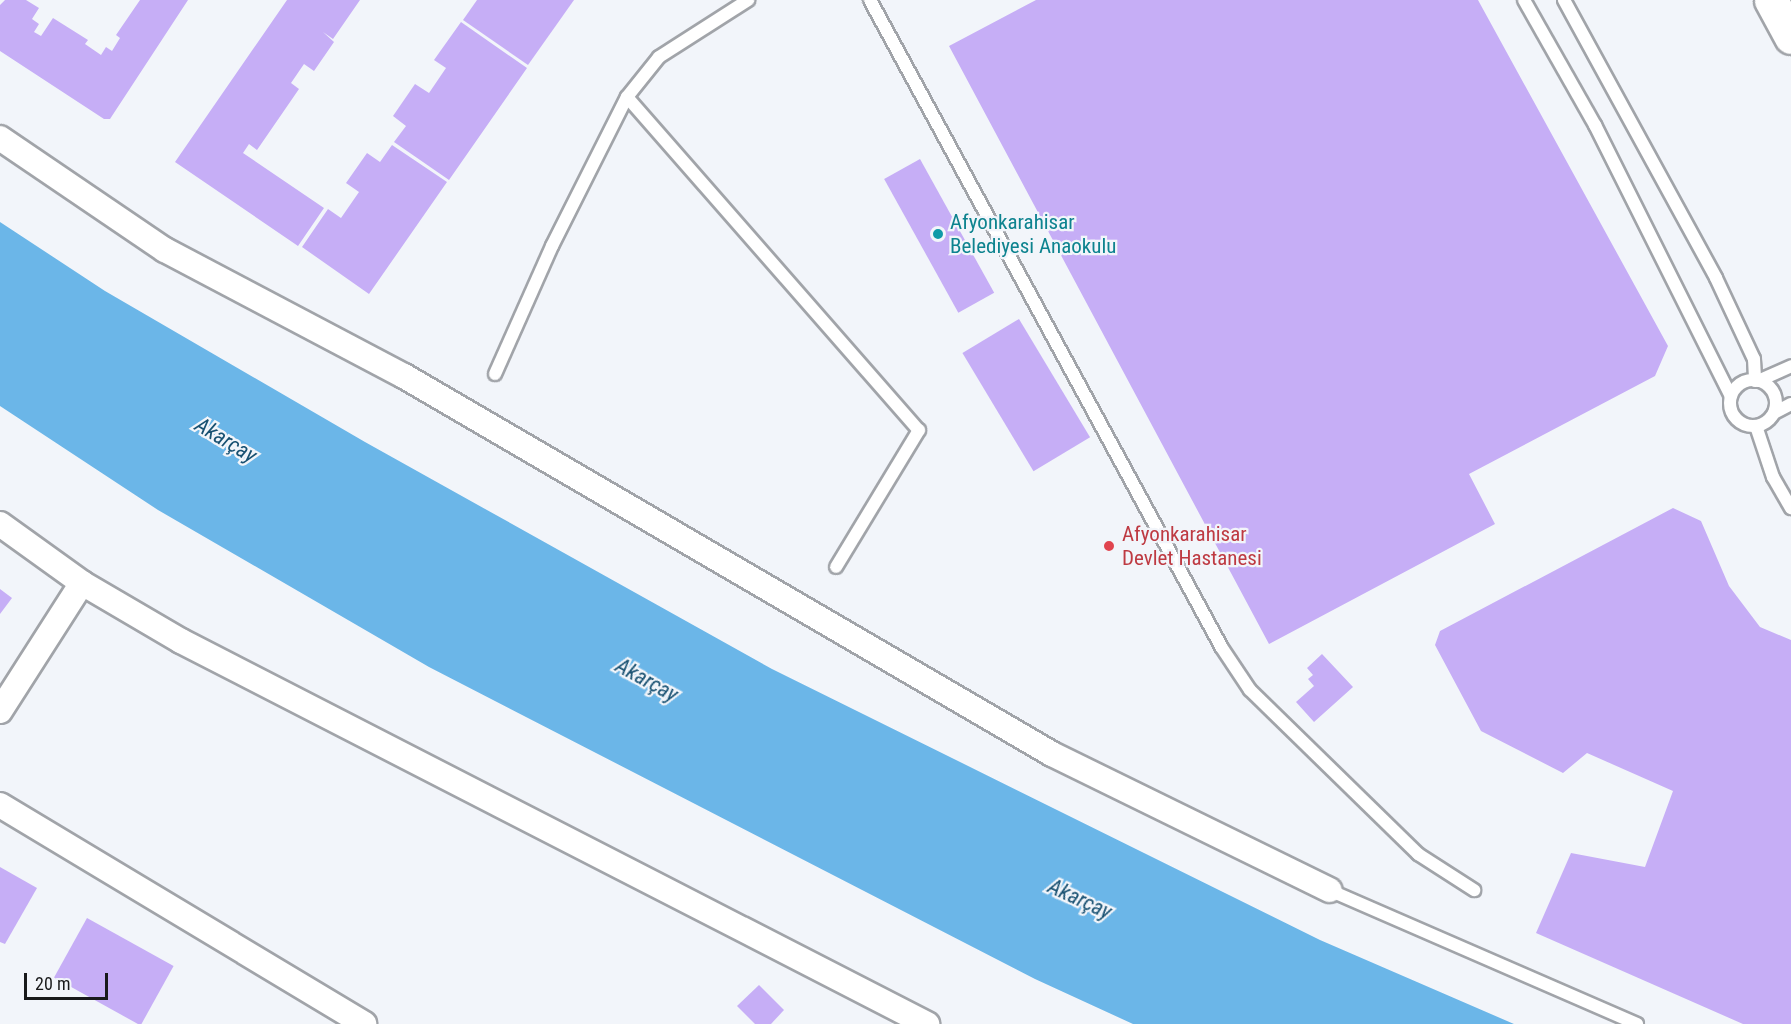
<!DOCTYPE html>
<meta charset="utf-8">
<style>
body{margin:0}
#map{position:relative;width:1791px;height:1024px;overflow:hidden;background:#f2f5fa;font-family:"Roboto Condensed",sans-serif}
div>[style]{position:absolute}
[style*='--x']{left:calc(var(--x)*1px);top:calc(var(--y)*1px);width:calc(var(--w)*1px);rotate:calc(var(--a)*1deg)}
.water>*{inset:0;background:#6bb6e8}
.building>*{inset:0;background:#c6aef6;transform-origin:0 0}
.roads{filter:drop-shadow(2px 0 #a1a4a9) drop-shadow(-2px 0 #a1a4a9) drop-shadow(0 2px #a1a4a9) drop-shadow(0 -2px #a1a4a9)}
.lane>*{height:12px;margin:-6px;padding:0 6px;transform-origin:6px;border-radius:6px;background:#fff}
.lane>.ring{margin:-6px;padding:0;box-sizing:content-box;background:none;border:12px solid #fff;border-radius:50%}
.street>*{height:24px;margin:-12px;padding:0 12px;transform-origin:12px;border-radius:12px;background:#fff}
.secondary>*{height:33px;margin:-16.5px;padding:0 16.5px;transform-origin:16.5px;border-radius:16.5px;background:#fff}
.dots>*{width:16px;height:16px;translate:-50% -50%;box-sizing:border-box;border:3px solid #f2f5fa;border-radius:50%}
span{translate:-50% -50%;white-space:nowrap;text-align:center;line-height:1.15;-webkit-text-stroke:4.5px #f2f5fa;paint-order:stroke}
.culture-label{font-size:21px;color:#0d838f}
.left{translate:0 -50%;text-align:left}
.health-label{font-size:21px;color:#be3a42}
.water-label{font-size:22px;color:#185172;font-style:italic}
.scale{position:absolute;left:24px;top:973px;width:84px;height:27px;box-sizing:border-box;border:3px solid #191a1b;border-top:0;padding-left:8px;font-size:18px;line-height:21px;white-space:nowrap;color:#191a1b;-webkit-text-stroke:4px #f2f5fa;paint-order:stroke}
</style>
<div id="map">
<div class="water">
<i style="clip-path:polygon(0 222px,105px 291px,365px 442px,772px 669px,1320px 940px,1514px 1024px,1133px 1024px,1035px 979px,429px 667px,158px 510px,0 406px)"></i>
</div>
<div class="building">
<i style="clip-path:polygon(5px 0,26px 0,39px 8px,32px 19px,39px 24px,34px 32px,41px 36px,53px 18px,88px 40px,85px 44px,101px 55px,106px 47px,112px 51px,120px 38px,116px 35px,140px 0,188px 0,110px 119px,104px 119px,0 51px,0 5px)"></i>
<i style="clip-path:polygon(287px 0,360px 0,333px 39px,323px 32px,334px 42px,314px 71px,304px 64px,291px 83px,299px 89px,257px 150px,249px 144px,243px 153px,324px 208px,298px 246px,175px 162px)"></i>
<i style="clip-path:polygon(477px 0,574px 0,528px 65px,463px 20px)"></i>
<i style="clip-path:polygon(1036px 0,1478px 0,1668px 346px,1655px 376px,1469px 474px,1495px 524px,1269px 644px,949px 46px)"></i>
<i style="clip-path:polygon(461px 22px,527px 68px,449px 180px,394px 142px,406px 126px,393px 116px,415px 84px,429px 93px,446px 68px,434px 60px)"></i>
<i style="clip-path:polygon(392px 145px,447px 182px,369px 294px,302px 247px,328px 209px,341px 218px,359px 192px,346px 183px,367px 153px,380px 162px)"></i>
<i style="left:920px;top:159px;width:153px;height:41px;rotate:61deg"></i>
<i style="left:1019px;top:319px;width:138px;height:66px;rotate:59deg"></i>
<i style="clip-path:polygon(1673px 508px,1701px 521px,1729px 586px,1760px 627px,1791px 640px,1791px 1024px,1743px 1024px,1536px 933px,1571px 853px,1645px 867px,1673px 791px,1587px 753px,1563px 773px,1481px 731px,1435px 645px,1440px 631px)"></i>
<i style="clip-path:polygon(0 589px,12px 598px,0 614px)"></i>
<i style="clip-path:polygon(1322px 654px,1353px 687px,1314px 722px,1296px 702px,1314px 686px,1308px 679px,1313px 675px,1307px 668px)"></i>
<i style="clip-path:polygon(0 867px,37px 888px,5px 944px,0 942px)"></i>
<i style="left:87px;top:918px;width:99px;height:68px;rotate:29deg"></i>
<i style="clip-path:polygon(759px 985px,784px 1010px,771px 1024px,755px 1024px,737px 1006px)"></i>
</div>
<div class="roads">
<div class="lane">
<i style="--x:870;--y:0;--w:737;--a:61.49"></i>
<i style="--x:1222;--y:648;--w:50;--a:56.3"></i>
<i style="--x:1250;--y:690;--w:235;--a:44.3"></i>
<i style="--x:1418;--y:854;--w:67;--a:32.7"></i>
<i style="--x:1524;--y:0;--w:144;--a:60.4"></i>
<i style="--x:1595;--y:125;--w:303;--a:63.4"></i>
<i style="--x:1564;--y:0;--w:317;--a:61.3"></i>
<i style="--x:1716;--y:278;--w:89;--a:64.9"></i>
<i style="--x:1754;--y:359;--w:22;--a:87"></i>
<i style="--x:627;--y:97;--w:443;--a:48.8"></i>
<i style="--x:919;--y:430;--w:160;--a:121.2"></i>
<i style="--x:495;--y:374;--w:140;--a:-66"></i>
<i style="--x:552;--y:246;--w:167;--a:-63.3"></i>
<i style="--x:627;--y:97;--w:51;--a:-51.3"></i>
<i style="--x:659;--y:57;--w:106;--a:-32.6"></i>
<i class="ring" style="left:1730px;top:380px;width:34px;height:34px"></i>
<i style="--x:1758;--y:381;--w:36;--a:-24"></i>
<i style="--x:1774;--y:413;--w:19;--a:-28"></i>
<i style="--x:1756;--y:426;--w:54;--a:71.6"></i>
<i style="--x:1773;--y:477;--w:36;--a:60"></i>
<i style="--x:1329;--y:890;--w:336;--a:23.5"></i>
</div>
<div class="street">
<i style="--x:0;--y:138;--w:199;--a:34.2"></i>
<i style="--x:165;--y:250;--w:270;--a:27.8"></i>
<i style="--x:404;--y:376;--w:750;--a:30.26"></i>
<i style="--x:1052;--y:754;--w:309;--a:26.1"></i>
<i style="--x:0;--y:524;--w:101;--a:35.7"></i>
<i style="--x:82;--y:583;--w:115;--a:30.4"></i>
<i style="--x:181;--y:641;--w:839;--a:27.18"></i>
<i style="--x:0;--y:711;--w:152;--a:-57.4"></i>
<i style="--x:0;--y:805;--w:425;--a:31"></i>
</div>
<div class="secondary">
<i style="--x:1771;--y:0;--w:42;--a:61.6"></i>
</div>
</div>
<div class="dots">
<i style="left:938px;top:234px;background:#0f9aa8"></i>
<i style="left:1109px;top:546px;background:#e0444e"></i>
</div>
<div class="culture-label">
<span class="left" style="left:950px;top:234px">Afyonkarahisar<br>Belediyesi Anaokulu</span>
</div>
<div class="health-label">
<span class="left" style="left:1122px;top:546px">Afyonkarahisar<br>Devlet Hastanesi</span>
</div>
<div class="water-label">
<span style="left:226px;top:440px;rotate:31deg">Akarçay</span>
<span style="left:647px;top:680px;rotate:29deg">Akarçay</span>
<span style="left:1080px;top:899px;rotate:25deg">Akarçay</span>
</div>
<div class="scale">20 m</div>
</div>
